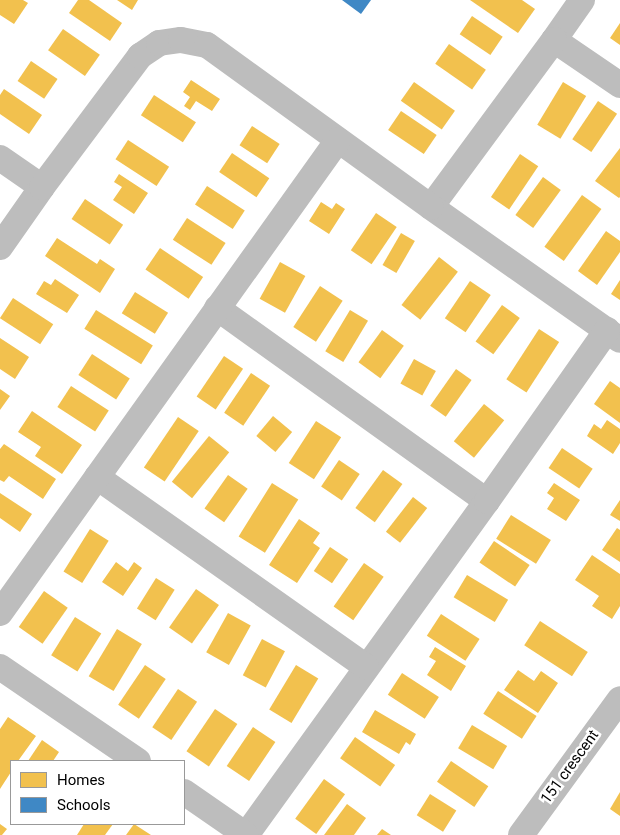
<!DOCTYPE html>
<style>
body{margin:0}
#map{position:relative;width:620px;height:835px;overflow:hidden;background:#fff;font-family:Roboto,sans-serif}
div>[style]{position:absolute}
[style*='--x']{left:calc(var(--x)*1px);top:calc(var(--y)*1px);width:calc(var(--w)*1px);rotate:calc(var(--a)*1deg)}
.homes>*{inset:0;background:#f2c14e;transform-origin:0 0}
.schools>*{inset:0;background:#3f88c5}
.minor>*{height:26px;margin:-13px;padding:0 13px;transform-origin:13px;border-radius:13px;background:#bdbdbd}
span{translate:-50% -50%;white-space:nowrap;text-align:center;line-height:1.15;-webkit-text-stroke:5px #fff;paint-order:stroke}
.street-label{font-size:15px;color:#000}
.legend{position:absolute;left:10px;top:760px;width:175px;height:65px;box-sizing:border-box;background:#fff;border:1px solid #999;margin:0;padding:6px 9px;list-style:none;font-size:15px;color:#000}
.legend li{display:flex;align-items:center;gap:10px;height:25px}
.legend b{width:25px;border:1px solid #999}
</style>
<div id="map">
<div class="homes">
<i style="clip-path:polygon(0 0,23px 0,28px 3px,14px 24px,0 15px)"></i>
<i style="clip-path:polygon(78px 0,89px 0,122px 23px,110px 41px,69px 13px)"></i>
<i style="clip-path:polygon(117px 0,138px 0,132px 10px)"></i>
<i style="clip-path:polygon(470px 0,522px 0,535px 9px,518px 33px)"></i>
<i style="left:472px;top:16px;width:37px;height:22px;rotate:34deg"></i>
<i style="clip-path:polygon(620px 23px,620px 45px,610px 38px)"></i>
<i style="left:63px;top:29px;width:45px;height:26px;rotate:35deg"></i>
<i style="left:449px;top:44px;width:45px;height:24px;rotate:35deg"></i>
<i style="left:31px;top:61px;width:32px;height:24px;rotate:34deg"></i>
<i style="clip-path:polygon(191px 80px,220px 99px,212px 111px,196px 101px,190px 110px,184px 106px,190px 97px,183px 92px)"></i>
<i style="left:414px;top:82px;width:50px;height:23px;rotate:35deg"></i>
<i style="left:563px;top:82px;width:27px;height:50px;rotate:31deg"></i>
<i style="clip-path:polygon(4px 89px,42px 115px,29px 134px,0 114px,0 95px)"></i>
<i style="left:154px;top:95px;width:50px;height:24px;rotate:33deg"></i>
<i style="left:598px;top:101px;width:23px;height:46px;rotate:34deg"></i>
<i style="left:401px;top:111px;width:43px;height:23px;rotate:34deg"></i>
<i style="left:252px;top:126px;width:33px;height:23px;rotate:33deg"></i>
<i style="left:128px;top:140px;width:49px;height:23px;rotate:33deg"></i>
<i style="clip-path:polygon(620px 148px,620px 197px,619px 198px,595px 181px)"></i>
<i style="left:232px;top:153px;width:45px;height:23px;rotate:34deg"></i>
<i style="left:520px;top:154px;width:22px;height:52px;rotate:34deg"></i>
<i style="clip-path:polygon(119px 174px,148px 193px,134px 214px,113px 200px,122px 187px,114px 182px)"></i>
<i style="left:543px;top:177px;width:22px;height:47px;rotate:36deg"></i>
<i style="left:207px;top:186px;width:45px;height:22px;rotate:33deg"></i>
<i style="left:582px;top:195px;width:24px;height:64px;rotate:36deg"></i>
<i style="left:85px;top:199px;width:46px;height:24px;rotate:34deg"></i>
<i style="clip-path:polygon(321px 202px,332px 209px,336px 203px,345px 209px,329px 234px,309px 221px)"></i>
<i style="left:376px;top:213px;width:25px;height:45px;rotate:34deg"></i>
<i style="left:187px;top:218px;width:46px;height:26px;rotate:33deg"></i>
<i style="clip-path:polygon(606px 231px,620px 241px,620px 252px,597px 285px,578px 271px)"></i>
<i style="left:401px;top:233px;width:16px;height:37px;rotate:30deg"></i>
<i style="clip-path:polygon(57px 238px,97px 264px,100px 259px,115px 269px,100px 293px,45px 256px)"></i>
<i style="left:160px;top:248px;width:52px;height:26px;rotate:34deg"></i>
<i style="left:439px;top:257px;width:24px;height:61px;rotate:38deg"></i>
<i style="left:280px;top:262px;width:29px;height:42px;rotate:29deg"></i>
<i style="clip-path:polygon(55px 279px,79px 295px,67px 313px,36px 294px,44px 281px,51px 285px)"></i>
<i style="clip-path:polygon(620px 280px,620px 300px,611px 294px)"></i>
<i style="left:470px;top:281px;width:25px;height:45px;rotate:34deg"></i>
<i style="left:320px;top:286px;width:27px;height:49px;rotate:33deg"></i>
<i style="left:135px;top:292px;width:39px;height:25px;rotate:32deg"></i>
<i style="left:13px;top:298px;width:48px;height:24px;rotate:33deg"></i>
<i style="left:502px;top:305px;width:22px;height:45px;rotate:36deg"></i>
<i style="left:96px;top:310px;width:67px;height:22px;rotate:32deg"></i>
<i style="left:350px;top:310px;width:21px;height:48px;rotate:31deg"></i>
<i style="left:539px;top:329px;width:24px;height:60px;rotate:33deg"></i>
<i style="left:382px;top:330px;width:27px;height:40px;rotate:36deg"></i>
<i style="clip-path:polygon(0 338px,29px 357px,15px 379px,0 369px)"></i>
<i style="left:92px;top:354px;width:45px;height:25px;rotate:33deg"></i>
<i style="left:224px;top:356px;width:23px;height:49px;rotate:34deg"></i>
<i style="left:414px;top:359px;width:25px;height:28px;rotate:29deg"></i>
<i style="left:456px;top:369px;width:19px;height:45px;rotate:35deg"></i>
<i style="left:251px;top:373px;width:23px;height:48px;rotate:34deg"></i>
<i style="clip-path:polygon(610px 381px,620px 388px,620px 423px,594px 404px)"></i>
<i style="left:71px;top:386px;width:45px;height:25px;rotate:33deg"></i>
<i style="clip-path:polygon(0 389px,10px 396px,0 410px)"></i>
<i style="left:484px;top:404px;width:26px;height:48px;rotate:39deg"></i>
<i style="clip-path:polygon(32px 411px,82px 445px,62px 474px,35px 456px,41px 447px,18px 432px)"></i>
<i style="left:273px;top:416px;width:25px;height:26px;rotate:40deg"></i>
<i style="left:178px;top:417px;width:25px;height:61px;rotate:34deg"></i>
<i style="clip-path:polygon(607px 420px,620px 429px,620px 443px,613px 454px,587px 436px,594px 424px,601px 429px)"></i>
<i style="left:316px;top:421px;width:30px;height:50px;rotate:33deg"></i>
<i style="left:209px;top:436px;width:26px;height:59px;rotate:39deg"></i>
<i style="clip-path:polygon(4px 444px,56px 479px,43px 499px,9px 476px,4px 482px,0 480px,0 449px)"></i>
<i style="left:562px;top:448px;width:37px;height:24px;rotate:34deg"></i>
<i style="left:339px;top:460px;width:25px;height:32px;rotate:34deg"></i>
<i style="left:383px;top:470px;width:24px;height:47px;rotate:36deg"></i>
<i style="left:228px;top:475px;width:24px;height:41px;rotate:35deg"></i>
<i style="left:272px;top:483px;width:31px;height:63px;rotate:32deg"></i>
<i style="clip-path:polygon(554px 483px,580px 500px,566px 521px,547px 509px,554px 498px,547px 493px)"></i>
<i style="clip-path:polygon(0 493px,32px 514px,20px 532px,0 518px)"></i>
<i style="left:413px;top:497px;width:18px;height:44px;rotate:38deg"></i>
<i style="clip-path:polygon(620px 500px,620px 521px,610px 515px)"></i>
<i style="left:511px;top:515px;width:47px;height:28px;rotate:32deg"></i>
<i style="clip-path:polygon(299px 519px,320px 533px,313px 543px,320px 548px,297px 583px,269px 565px)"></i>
<i style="clip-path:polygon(617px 528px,620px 530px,620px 562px,602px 550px)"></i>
<i style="left:90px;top:529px;width:22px;height:50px;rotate:32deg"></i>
<i style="left:494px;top:541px;width:43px;height:26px;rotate:34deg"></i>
<i style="left:330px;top:547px;width:22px;height:29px;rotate:34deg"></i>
<i style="clip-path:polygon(592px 555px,620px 574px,620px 606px,612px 619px,592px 606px,599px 596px,575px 580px)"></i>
<i style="clip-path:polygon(116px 562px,128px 571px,134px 562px,142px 568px,123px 596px,102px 582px)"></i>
<i style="left:364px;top:563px;width:24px;height:53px;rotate:35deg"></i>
<i style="left:467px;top:575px;width:48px;height:26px;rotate:31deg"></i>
<i style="left:156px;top:578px;width:22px;height:36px;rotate:32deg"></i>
<i style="left:196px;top:589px;width:28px;height:47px;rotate:35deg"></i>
<i style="left:44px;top:591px;width:29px;height:44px;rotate:35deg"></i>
<i style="left:228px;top:613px;width:26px;height:45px;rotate:29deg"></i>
<i style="left:441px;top:614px;width:46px;height:26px;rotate:33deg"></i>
<i style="left:75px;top:617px;width:31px;height:45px;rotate:32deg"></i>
<i style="left:540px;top:621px;width:57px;height:29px;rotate:33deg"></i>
<i style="left:117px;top:629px;width:29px;height:55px;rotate:31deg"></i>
<i style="left:262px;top:639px;width:26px;height:41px;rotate:28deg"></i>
<i style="clip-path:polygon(435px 647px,466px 666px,451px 691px,427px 675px,436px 661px,429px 657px)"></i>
<i style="left:145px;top:665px;width:25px;height:48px;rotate:34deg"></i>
<i style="left:296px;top:665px;width:26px;height:52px;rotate:31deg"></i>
<i style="clip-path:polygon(518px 670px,534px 681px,541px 671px,558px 683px,538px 713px,504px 690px)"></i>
<i style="left:402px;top:673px;width:44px;height:26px;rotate:33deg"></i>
<i style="left:178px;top:689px;width:23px;height:46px;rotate:34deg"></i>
<i style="left:498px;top:691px;width:46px;height:27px;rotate:33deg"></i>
<i style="left:215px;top:709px;width:27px;height:51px;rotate:34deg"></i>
<i style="clip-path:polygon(375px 710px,416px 734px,410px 745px,406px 742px,399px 754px,362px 732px)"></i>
<i style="clip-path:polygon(8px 717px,36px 736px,18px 761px,11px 761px,11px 772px,0 789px,0 729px)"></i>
<i style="left:472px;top:725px;width:41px;height:27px;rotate:31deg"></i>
<i style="left:253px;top:727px;width:27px;height:47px;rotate:34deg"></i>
<i style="left:355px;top:737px;width:49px;height:26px;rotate:35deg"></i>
<i style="clip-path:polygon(42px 740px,59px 752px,53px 761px,28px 761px)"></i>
<i style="left:451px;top:761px;width:45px;height:25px;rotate:34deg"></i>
<i style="left:324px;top:779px;width:26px;height:49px;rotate:36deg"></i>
<i style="clip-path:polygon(620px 792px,620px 816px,610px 809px)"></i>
<i style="left:430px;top:794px;width:31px;height:25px;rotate:32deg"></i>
<i style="clip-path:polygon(347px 804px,366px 818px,354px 835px,324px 835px)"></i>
<i style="clip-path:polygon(0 824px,7px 829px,2px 835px,0 835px)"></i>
<i style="clip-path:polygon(84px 824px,113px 824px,105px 835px,77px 835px)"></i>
<i style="clip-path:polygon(134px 824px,151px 835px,126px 835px)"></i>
<i style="clip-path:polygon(382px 829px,391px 835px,377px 835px)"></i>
</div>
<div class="schools">
<i style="clip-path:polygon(342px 0,371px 0,361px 14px)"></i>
</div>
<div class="minor">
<i style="--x:582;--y:0;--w:49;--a:125"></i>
<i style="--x:554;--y:40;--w:80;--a:34.3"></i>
<i style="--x:554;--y:40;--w:207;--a:126.4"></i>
<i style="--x:431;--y:207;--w:231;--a:35.1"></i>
<i style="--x:0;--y:158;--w:51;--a:34.6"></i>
<i style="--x:0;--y:247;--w:73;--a:-55"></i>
<i style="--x:42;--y:187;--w:164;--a:-53.2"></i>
<i style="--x:140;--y:56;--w:23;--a:-34"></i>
<i style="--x:159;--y:43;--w:22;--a:-8"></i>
<i style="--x:181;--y:40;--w:26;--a:11"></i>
<i style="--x:207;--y:45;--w:276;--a:35.9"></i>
<i style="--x:217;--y:308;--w:332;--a:35.6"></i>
<i style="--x:487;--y:501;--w:412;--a:125.8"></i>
<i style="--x:97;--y:477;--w:329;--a:35.2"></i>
<i style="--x:487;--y:501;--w:209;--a:-54.9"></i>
<i style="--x:0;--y:613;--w:581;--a:-54.45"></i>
<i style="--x:0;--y:667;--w:167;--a:34.3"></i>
<i style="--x:184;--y:792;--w:75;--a:34.7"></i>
<i style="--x:521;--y:835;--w:168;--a:-53.9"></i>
</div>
<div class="street-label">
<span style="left:570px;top:767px;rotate:-54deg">151 crescent</span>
</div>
<ul class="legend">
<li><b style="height:14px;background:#f2c14e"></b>Homes</li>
<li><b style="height:14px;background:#3f88c5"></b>Schools</li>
</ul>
</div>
